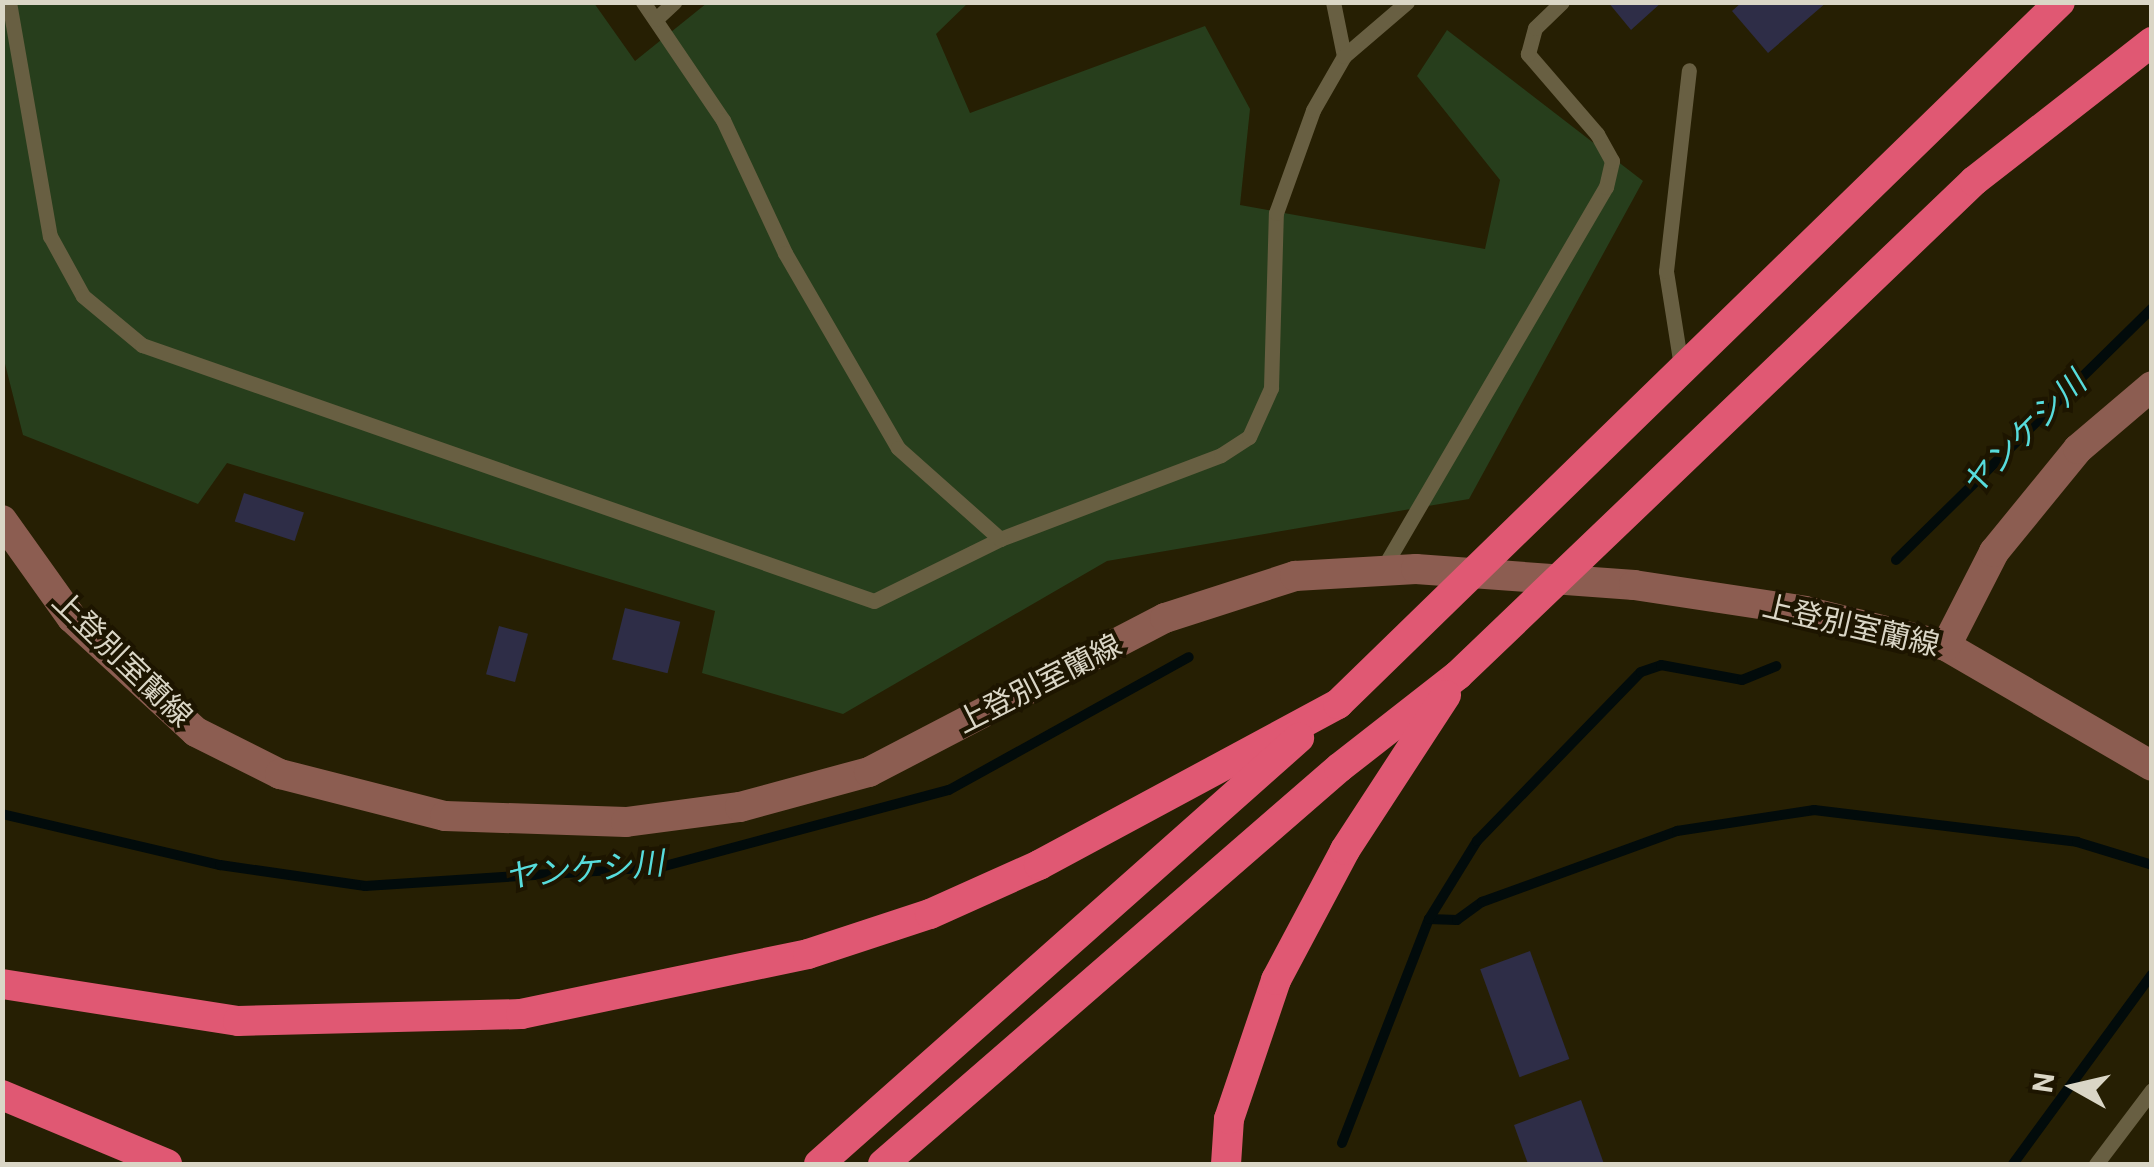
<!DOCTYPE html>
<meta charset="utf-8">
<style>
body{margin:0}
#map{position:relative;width:2154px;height:1167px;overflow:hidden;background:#261f03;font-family:Roboto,"Noto Sans JP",sans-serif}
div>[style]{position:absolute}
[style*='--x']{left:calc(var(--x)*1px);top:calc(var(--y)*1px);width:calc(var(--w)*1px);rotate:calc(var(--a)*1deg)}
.green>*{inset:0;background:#273e1c}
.stream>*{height:10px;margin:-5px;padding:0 5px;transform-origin:5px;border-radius:5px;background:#020b0b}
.building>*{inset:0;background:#2e2d47;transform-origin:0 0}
.lane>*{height:15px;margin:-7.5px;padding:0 7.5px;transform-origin:7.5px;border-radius:7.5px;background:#685f42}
.secondary>*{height:30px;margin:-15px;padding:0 15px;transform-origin:15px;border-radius:15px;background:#8c5d51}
.highway>*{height:30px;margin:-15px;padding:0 15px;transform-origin:15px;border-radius:15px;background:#e05873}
span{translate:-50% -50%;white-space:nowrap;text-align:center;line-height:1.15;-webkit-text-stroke:8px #1d1500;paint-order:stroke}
.street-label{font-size:30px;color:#dad6c6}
.water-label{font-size:32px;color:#57dcdc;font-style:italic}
.frame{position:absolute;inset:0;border:5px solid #dad6c6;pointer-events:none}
.north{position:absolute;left:2024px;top:1037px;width:100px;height:100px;-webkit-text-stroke:8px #1d1500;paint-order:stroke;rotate:278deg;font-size:28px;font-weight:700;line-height:40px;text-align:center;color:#dad6c6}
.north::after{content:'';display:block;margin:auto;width:35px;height:45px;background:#dad6c6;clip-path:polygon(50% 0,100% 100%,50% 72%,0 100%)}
</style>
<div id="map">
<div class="green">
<i style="clip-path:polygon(2px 3px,594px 3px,635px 61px,707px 3px,968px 3px,936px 34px,970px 113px,1205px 26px,1250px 109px,1240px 205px,1485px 249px,1500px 180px,1417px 76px,1447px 30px,1643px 181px,1469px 499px,1107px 561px,843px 714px,702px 673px,715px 611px,227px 463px,198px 504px,23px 435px,3px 356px)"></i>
</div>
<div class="stream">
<i style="--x:1896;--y:560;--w:359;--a:-44.5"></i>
<i style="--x:2;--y:814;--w:224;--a:13.2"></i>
<i style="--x:220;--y:865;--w:147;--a:8.2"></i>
<i style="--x:365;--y:886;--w:297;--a:-3.7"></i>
<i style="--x:661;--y:867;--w:298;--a:-15"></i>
<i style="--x:949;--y:790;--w:274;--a:-29"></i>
<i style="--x:1429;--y:919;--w:28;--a:2"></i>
<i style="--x:1457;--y:920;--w:31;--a:-36"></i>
<i style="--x:1482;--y:902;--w:208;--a:-20"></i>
<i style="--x:1677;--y:831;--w:139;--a:-8.7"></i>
<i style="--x:1814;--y:810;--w:265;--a:6.9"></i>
<i style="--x:2077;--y:842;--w:78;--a:17"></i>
<i style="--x:1342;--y:1143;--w:240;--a:-68.8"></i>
<i style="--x:1429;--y:919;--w:92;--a:-58.4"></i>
<i style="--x:1477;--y:841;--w:235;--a:-45.9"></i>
<i style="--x:1641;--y:672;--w:21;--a:-19"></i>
<i style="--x:1661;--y:665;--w:82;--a:10.5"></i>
<i style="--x:1742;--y:680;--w:37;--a:-22"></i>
<i style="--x:2013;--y:1164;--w:235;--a:-53.8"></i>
</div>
<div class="building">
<i style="clip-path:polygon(1608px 2px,1662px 2px,1631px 30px)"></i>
<i style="clip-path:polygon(1742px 2px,1827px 2px,1768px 53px,1732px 11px)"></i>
<i style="left:244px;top:493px;width:63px;height:30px;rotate:18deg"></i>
<i style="left:625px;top:608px;width:57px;height:53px;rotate:14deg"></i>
<i style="left:499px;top:626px;width:30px;height:50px;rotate:15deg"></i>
<i style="left:1530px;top:951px;width:115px;height:53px;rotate:70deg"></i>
<i style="clip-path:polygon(1581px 1100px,1604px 1164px,1528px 1164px,1514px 1125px)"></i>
</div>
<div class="lane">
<i style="--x:9;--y:2;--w:238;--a:80.1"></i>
<i style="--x:50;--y:236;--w:68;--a:61.2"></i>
<i style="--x:83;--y:296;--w:77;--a:39.7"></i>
<i style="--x:142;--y:345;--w:775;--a:19.28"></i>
<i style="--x:874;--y:601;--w:140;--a:-26.2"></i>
<i style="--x:1000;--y:539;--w:236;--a:-20.8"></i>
<i style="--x:1221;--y:455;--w:33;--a:-33"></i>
<i style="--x:1249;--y:437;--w:54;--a:-65.8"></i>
<i style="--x:1271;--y:388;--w:175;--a:-88.4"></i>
<i style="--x:1276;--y:213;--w:109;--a:-70.2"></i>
<i style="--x:1313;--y:110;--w:62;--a:-60.1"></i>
<i style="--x:1344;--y:56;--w:55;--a:-101.5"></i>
<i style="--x:643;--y:2;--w:143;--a:55.9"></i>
<i style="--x:723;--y:120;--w:147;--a:65"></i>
<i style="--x:785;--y:253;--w:225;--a:59.9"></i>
<i style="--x:898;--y:448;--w:137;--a:41.7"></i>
<i style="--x:656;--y:19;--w:25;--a:-43"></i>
<i style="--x:1344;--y:56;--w:83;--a:-40.6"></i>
<i style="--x:1681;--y:366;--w:96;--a:-99"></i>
<i style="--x:1666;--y:271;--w:202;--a:-83.5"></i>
<i style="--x:1382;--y:570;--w:444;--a:-59.7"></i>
<i style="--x:1606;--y:187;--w:27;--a:-77"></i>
<i style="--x:1612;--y:161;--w:31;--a:-119"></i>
<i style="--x:1597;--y:134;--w:106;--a:-130.8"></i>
<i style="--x:1528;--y:54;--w:27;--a:-75"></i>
<i style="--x:1535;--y:28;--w:37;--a:-44"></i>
<i style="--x:2096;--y:1164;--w:93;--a:-52.9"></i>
</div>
<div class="secondary">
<i style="--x:2;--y:520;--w:120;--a:54.5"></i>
<i style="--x:72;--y:618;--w:168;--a:42.6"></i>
<i style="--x:196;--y:732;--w:94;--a:26.6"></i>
<i style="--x:280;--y:774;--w:170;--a:14.3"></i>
<i style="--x:445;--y:816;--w:181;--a:1.9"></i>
<i style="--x:626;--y:822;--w:115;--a:-7.5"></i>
<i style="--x:740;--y:807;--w:134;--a:-15.2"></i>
<i style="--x:869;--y:772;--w:334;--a:-27.5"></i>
<i style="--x:1165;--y:618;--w:137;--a:-17.9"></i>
<i style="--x:1295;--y:576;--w:121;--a:-3.3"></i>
<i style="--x:1416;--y:569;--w:219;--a:4.2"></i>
<i style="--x:1634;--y:585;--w:173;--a:8.6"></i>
<i style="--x:1805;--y:611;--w:145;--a:13.9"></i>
<i style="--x:1946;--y:646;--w:238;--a:30.2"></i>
<i style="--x:1946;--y:646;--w:106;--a:-62.9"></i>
<i style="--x:1994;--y:552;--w:133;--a:-50.8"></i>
<i style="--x:2078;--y:449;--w:97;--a:-40.4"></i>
</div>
<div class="highway">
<i style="--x:2;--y:984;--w:239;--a:8.9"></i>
<i style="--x:238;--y:1021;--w:283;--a:-1.4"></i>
<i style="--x:521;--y:1014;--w:293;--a:-11.8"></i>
<i style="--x:808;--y:954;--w:128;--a:-18.2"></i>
<i style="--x:930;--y:914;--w:120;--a:-24.2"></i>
<i style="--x:1039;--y:865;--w:340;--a:-28.3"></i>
<i style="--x:1338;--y:704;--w:1007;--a:-44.2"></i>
<i style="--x:2;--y:1095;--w:179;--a:22.7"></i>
<i style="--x:819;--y:1164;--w:642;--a:-41.59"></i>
<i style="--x:883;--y:1164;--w:604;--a:-40.97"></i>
<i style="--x:1339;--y:768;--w:151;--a:-38"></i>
<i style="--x:1458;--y:675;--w:714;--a:-43.75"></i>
<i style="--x:1974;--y:181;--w:226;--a:-38"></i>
<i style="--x:1226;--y:1164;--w:45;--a:-86.2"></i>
<i style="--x:1229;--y:1119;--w:147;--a:-71.3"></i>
<i style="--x:1276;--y:980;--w:147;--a:-62"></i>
<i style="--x:1345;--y:850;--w:185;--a:-56.9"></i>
</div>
<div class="street-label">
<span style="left:1851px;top:626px;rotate:13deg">上登別室蘭線</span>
<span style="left:122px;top:659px;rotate:44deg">上登別室蘭線</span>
<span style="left:1039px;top:684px;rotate:-27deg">上登別室蘭線</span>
</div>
<div class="water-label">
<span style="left:2024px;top:434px;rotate:-45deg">ヤンケシ川</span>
<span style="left:584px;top:870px;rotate:-5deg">ヤンケシ川</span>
</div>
<div class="frame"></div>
<div class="north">N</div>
</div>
